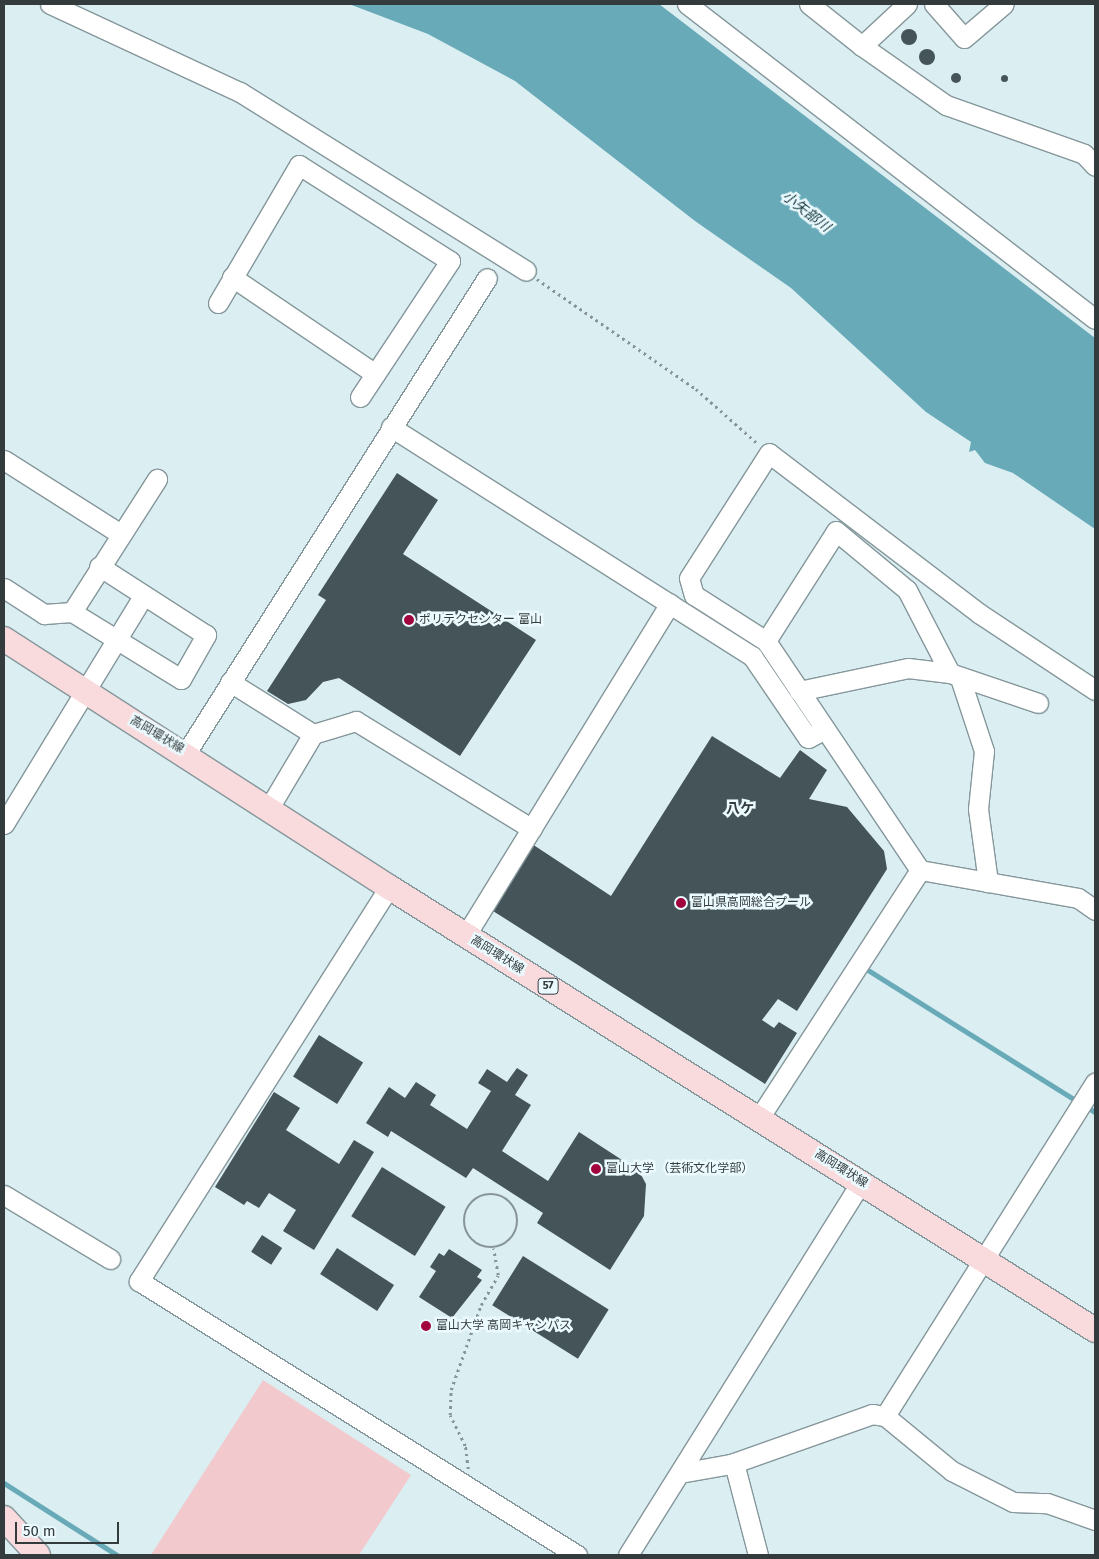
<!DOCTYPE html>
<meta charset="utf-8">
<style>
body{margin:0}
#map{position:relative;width:1099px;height:1559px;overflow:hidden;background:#dbeef2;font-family:"Fira Sans","Noto Sans JP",sans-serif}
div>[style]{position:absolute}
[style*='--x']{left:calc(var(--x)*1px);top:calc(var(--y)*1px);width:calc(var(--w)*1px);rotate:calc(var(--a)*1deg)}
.green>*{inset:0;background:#f2c9cd}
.water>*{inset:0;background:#68aab8}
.stream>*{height:4.5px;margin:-2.25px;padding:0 2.25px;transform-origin:2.25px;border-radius:2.25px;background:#68aab8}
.building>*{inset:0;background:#445458;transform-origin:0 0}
.round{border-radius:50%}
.path>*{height:2.5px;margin-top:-1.25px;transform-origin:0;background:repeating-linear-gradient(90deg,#889598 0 2.5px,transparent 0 6.5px)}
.path>.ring{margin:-1.25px;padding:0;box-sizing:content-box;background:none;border:2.5px solid #889598;border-radius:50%}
.roads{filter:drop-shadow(1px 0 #85979b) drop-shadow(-1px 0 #85979b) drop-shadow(0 1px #85979b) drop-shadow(0 -1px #85979b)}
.minor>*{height:19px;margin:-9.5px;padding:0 9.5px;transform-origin:9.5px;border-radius:9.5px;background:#fff}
.major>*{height:24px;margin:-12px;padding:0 12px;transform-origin:12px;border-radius:12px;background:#f9dadd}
.dots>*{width:14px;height:14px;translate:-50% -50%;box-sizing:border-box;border:2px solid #ebfafe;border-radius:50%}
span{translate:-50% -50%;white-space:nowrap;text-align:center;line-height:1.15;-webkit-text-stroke:5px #ebfafe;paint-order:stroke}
.shield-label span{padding:1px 4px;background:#ebfafe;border:1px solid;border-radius:4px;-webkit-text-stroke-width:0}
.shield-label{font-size:11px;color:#343b3d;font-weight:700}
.poi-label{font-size:12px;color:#343b3d}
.left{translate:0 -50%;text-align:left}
.street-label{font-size:12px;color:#343b3d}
.water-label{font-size:14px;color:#0e3036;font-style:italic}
.neighbourhood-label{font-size:14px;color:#343b3d;font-weight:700}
.frame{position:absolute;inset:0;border:5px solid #343b3d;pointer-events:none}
.scale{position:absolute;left:15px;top:1522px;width:104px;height:22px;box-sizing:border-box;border:2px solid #343b3d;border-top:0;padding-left:6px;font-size:15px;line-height:18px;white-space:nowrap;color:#343b3d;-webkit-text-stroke:4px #ebfafe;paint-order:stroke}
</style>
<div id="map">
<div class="green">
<i style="clip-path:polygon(263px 1380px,411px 1475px,359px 1555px,151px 1555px)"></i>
</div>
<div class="water">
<i style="clip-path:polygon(349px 4px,659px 4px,1095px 338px,1095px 529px,1013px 473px,985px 463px,975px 450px,969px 452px,971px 442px,926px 412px,791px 288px,695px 221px,515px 81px,428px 34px)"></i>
</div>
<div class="stream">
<i style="--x:868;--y:970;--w:247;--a:32.1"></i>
<i style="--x:1086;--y:1106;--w:11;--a:34"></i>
<i style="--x:4;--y:1483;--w:134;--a:32.5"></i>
</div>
<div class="building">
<i class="round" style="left:901px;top:29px;width:16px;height:16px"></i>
<i class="round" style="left:919px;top:49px;width:16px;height:16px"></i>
<i class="round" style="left:951px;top:73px;width:10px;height:10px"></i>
<i class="round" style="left:1000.5px;top:74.5px;width:7px;height:7px"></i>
<i style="clip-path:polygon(397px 473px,438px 500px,403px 554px,536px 640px,460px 756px,339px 678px,323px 682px,306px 700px,288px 704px,267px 691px,326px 600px,318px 595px)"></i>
<i style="clip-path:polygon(712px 736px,780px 778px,800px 750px,827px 770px,809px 799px,847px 807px,884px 851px,887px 869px,797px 1011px,778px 999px,762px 1020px,774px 1028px,779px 1022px,797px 1033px,765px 1084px,493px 911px,532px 844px,611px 896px)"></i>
<i style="left:319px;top:1035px;width:52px;height:49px;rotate:32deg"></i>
<i style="clip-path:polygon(517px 1068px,528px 1075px,515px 1095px,531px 1105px,502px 1151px,548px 1181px,579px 1132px,639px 1171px,646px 1184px,644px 1216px,610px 1270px,537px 1223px,543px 1213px,473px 1168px,466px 1178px,391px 1131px,388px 1137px,366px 1123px,389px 1087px,405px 1098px,416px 1082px,436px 1095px,430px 1105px,467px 1129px,491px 1091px,478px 1083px,487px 1069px,507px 1082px)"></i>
<i style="clip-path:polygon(274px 1092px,300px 1108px,286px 1130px,339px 1164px,354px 1140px,374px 1152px,314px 1250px,283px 1231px,296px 1210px,269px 1193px,259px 1208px,247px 1201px,244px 1205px,215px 1187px)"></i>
<i style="left:382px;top:1167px;width:75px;height:58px;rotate:32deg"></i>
<i style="left:262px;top:1235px;width:24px;height:20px;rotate:33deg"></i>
<i style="left:337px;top:1248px;width:68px;height:31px;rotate:33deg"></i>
<i style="clip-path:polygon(449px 1249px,482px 1270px,477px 1277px,482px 1280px,452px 1318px,419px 1297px,436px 1271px,430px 1267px,439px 1253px,444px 1256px)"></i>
<i style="left:523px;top:1256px;width:101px;height:58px;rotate:32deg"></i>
</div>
<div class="path">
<i style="--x:537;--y:279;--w:193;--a:34.7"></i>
<i style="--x:696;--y:389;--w:81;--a:41.5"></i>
<i class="ring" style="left:464px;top:1194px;width:51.5px;height:51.5px"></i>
<i style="--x:468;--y:1469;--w:23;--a:-97"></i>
<i style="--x:465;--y:1446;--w:34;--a:-116"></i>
<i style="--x:450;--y:1415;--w:25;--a:-88"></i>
<i style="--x:451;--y:1390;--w:90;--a:-70.6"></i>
<i style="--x:481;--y:1305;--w:34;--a:-60"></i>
<i style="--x:498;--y:1275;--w:27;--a:-100"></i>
</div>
<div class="roads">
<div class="minor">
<i style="--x:50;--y:4;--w:209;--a:24.9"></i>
<i style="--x:240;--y:92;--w:337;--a:32"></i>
<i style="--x:687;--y:4;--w:515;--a:37.67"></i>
<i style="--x:809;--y:4;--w:68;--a:38.4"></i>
<i style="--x:907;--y:4;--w:62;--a:137"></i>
<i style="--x:862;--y:46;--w:103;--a:35.1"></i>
<i style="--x:946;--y:105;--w:146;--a:19.5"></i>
<i style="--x:1084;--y:154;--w:16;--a:47"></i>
<i style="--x:934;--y:4;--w:45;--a:48.6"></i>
<i style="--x:964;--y:38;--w:52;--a:-40.4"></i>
<i style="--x:232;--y:277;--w:173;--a:34.1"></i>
<i style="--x:218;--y:303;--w:160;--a:-59.6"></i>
<i style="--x:299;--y:165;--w:179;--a:32.4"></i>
<i style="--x:450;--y:261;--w:163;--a:123.5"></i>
<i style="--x:391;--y:427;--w:428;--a:32.4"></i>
<i style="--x:752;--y:656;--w:99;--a:55.7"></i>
<i style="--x:808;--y:738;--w:19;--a:-28"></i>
<i style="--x:4;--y:460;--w:136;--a:32.4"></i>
<i style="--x:4;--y:588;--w:48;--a:33"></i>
<i style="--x:44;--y:614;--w:28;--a:-4"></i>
<i style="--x:72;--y:612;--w:128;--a:31.6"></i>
<i style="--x:181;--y:679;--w:51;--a:-60.4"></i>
<i style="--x:206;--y:635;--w:127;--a:-147.2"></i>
<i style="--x:72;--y:612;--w:158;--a:-57.4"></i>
<i style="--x:766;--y:641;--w:130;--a:-57.5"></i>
<i style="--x:836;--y:531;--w:92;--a:39.7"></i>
<i style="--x:907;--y:590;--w:93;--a:62.6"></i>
<i style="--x:960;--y:678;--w:77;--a:71.8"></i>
<i style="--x:984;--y:751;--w:58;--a:95.9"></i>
<i style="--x:978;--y:809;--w:74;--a:82.2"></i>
<i style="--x:230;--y:682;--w:98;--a:32.1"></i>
<i style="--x:313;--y:734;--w:45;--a:-16.8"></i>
<i style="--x:356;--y:721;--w:206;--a:31.5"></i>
<i style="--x:1095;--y:690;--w:138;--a:-146.5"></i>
<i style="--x:980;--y:614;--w:265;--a:-142.7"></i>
<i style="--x:769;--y:453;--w:148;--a:122.6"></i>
<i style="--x:689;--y:578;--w:18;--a:74"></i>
<i style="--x:694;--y:595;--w:85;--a:32.6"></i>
<i style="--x:766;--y:641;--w:276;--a:56.1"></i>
<i style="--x:920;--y:870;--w:160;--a:10"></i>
<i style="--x:1078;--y:898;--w:21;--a:35"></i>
<i style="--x:799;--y:691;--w:111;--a:-11.9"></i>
<i style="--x:908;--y:668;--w:42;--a:6.8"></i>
<i style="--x:950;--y:673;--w:93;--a:18.8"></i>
<i style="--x:186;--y:753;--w:562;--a:-57.64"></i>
<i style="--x:269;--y:808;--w:86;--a:-59.3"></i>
<i style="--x:4;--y:824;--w:268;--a:-58.6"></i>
<i style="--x:389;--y:887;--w:467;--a:122.4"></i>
<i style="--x:139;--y:1281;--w:517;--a:32.03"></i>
<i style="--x:466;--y:935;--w:389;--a:-58.4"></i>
<i style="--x:759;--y:1118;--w:296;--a:-57"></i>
<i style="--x:4;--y:1195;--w:124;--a:31.1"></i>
<i style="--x:885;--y:1416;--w:87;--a:39.4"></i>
<i style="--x:952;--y:1471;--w:68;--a:26.9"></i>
<i style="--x:1013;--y:1502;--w:34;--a:2"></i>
<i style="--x:1047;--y:1503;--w:51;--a:19.5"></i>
<i style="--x:734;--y:1463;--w:95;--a:75.4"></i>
<i style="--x:680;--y:1473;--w:52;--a:-10"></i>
<i style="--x:731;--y:1464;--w:150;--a:-19.5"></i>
<i style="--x:872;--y:1414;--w:13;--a:9"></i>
<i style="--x:885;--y:1416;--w:394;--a:-57.8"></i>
<i style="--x:628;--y:1555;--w:440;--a:-58"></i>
</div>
<div class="major">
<i style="--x:4;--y:639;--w:458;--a:32.8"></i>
<i style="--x:389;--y:887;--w:833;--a:32.11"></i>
<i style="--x:4;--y:1518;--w:50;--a:47.4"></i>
</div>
</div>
<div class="dots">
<i style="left:409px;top:620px;background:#a1033c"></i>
<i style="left:681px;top:903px;background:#a1033c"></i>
<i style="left:596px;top:1169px;background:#a1033c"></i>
<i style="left:426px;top:1326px;background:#a1033c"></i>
</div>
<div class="shield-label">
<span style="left:548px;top:986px">57</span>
</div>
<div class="poi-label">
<span class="left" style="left:419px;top:620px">ポリテクセンター 富山</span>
<span class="left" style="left:691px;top:903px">富山県高岡総合プール</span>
<span class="left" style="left:606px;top:1169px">富山大学 （芸術文化学部）</span>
<span class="left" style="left:436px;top:1326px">富山大学 高岡キャンパス</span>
</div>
<div class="street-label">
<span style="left:157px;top:735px;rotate:31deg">高岡環状線</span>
<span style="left:497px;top:955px;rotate:32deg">高岡環状線</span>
<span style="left:841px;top:1169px;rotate:32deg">高岡環状線</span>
</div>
<div class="water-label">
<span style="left:806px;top:212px;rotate:38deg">小矢部川</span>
</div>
<div class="neighbourhood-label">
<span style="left:740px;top:809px">八ケ</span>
</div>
<div class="frame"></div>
<div class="scale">50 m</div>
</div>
